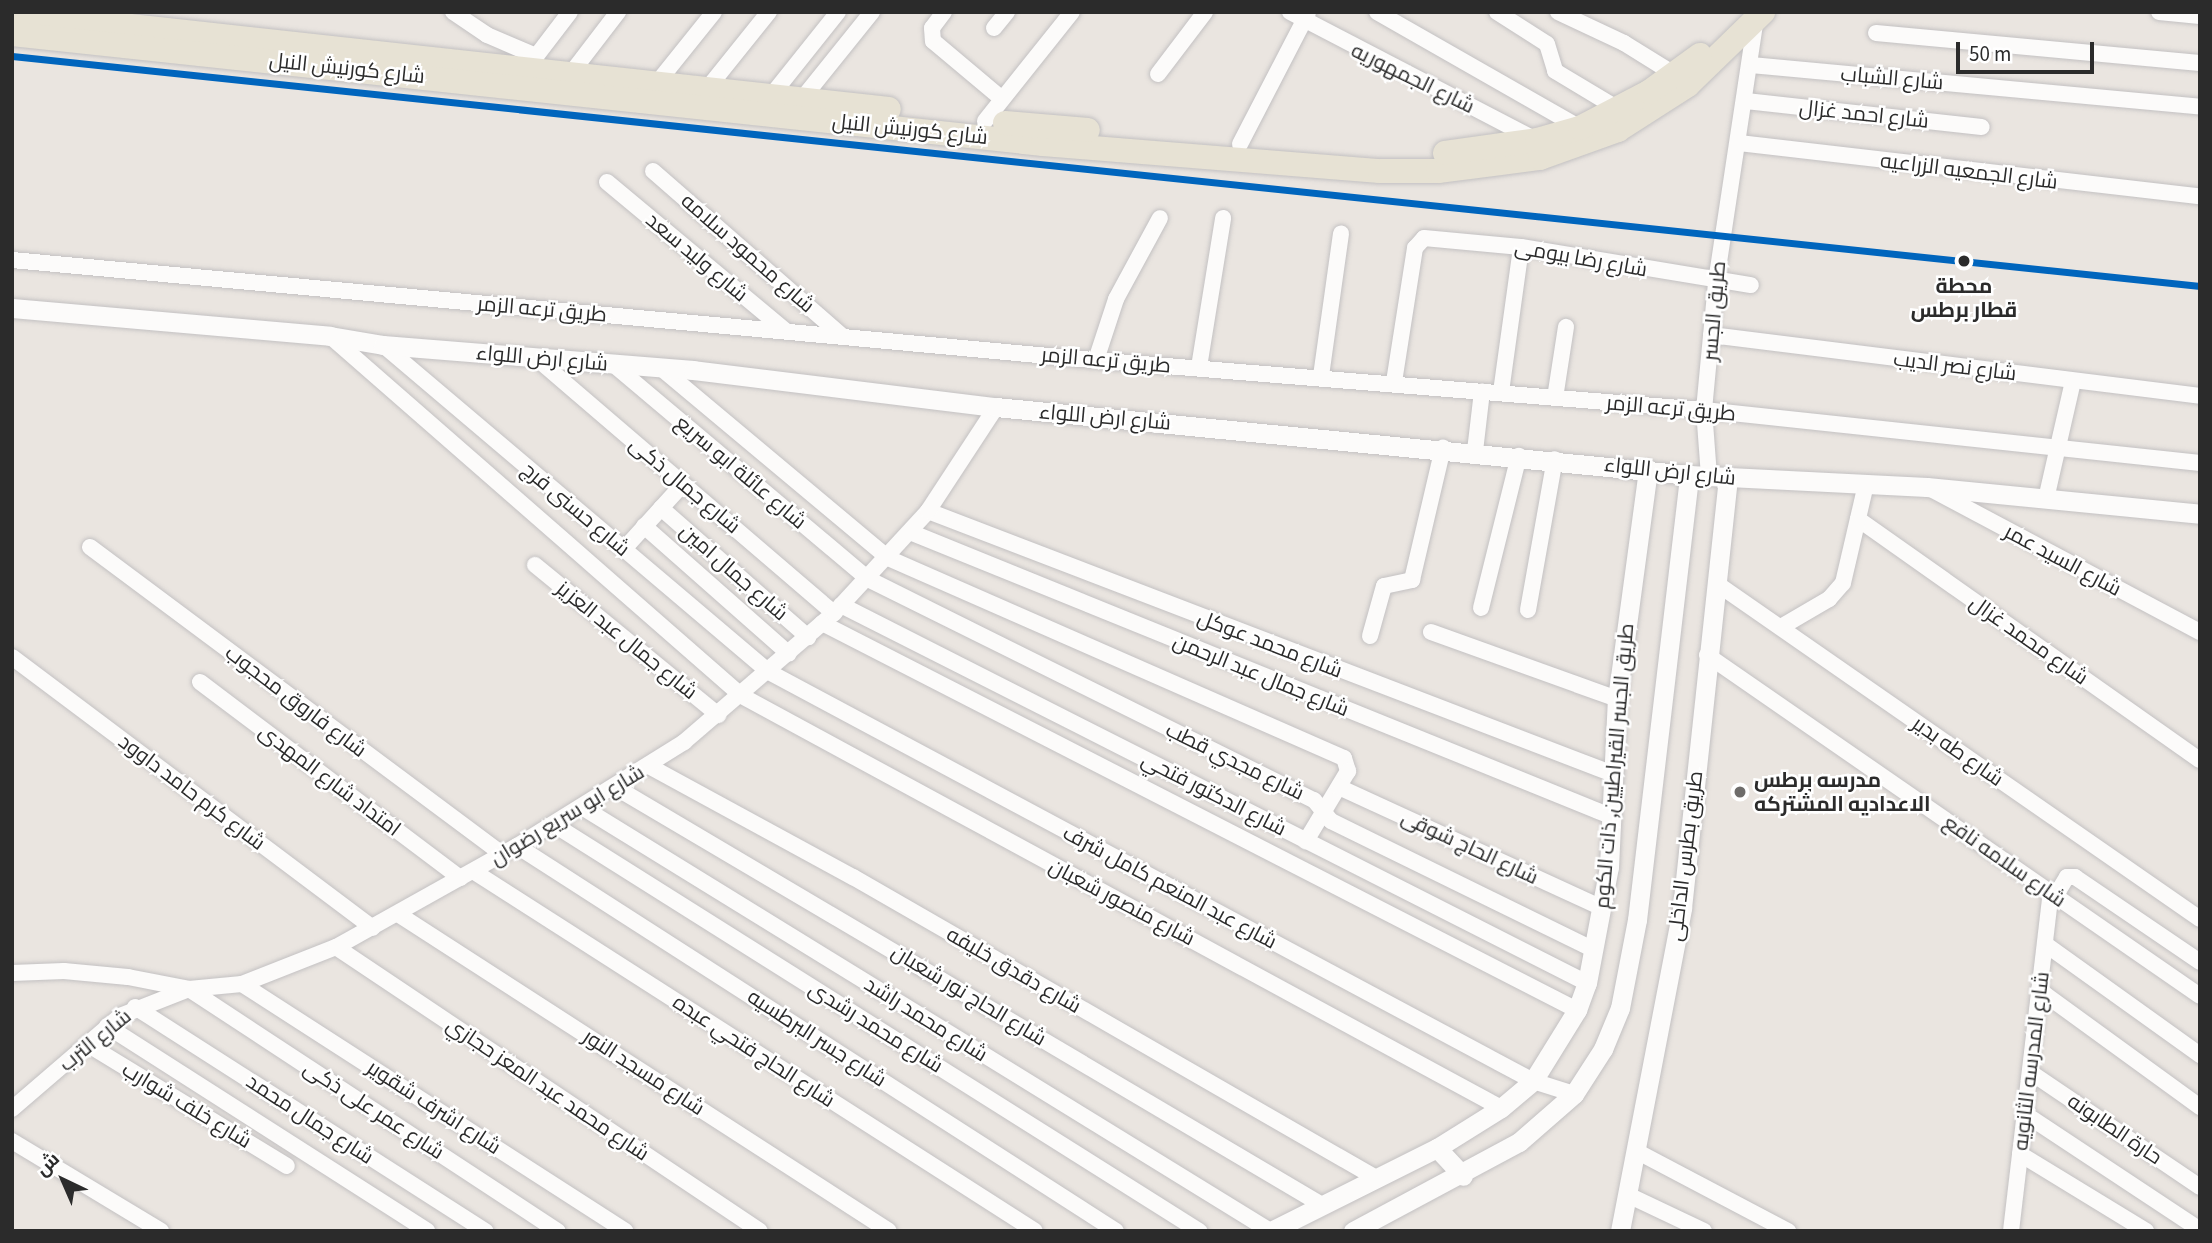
<!DOCTYPE html>
<html>
<head>
<meta charset="utf-8">
<style>
	body { margin:0 }
	#map { position:relative; width:2212px; height:1243px; overflow:hidden; background:#eae5e0; font-family:"Source Sans 3",Cairo,sans-serif }
	div>[style] { position:absolute }
	[style*='--x'] { left:calc(var(--x)*1px); top:calc(var(--y)*1px); width:calc(var(--w)*1px); rotate:calc(var(--a)*1deg) }
	.roads { filter:drop-shadow(0 0 2px #c3c1c2) drop-shadow(0 0 2px #c3c1c2) }
	.minor>* { height:16px; margin:-8px; padding:0 8px; transform-origin:8px; border-radius:8px; background:#fcfbfa }
	.tertiary>* { height:19px; margin:-9.5px; padding:0 9.5px; transform-origin:9.5px; border-radius:9.5px; background:#fcfbfa }
	.primary>* { height:24px; margin:-12px; padding:0 12px; transform-origin:12px; border-radius:12px; background:#e7e2d4 }
	.rail-1>* { height:7px; margin:-3.5px; padding:0 3.5px; transform-origin:3.5px; border-radius:3.5px; background:#0065bd }
	.dots>* { width:19px; height:19px; translate:-50% -50%; box-sizing:border-box; border:4px solid #fff; border-radius:50% }
	span { translate:-50% -50%; white-space:nowrap; text-align:center; line-height:1.15; -webkit-text-stroke:5px #fff; paint-order:stroke }
	.street-label { font-size:21px; color:#2b2b2b }
	.stop-label { font-size:21px; color:#2b2b2b; font-weight:700 }
	.poi-label { font-size:21px; color:#2b2b2b; font-weight:700 }
	.left { translate:0 -50%; text-align:left }
	.frame { position:absolute; inset:0; border:14px solid #2b2b2b; pointer-events:none }
	.north { position:absolute; left:28px; top:1145px; width:70px; height:70px; -webkit-text-stroke:5px #fff; paint-order:stroke; rotate:316deg; font-size:19px; font-weight:700; line-height:28px; text-align:center; color:#2b2b2b }
	.north::after { content:''; display:block; margin:auto; width:24px; height:32px; background:#2b2b2b; clip-path:polygon(50% 0,100% 100%,50% 72%,0 100%) }
	.scale { position:absolute; left:1956px; top:42px; width:138px; height:32px; box-sizing:border-box; border:4px solid #2b2b2b; border-top:0; padding-left:9px; font-size:21px; line-height:24px; white-space:nowrap; color:#2b2b2b; -webkit-text-stroke:5px #fff; paint-order:stroke }
</style>
</head>
<body>
<div id="map">
	<div class="roads">
		<div class="minor">
			<i style="--x:453;--y:12;--w:41;--a:34.1"></i>
			<i style="--x:487;--y:35;--w:53;--a:23.2"></i>
			<i style="--x:944;--y:12;--w:20;--a:127"></i>
			<i style="--x:932;--y:28;--w:13;--a:86"></i>
			<i style="--x:933;--y:41;--w:90;--a:40"></i>
			<i style="--x:1290;--y:12;--w:277;--a:27.5"></i>
			<i style="--x:1377;--y:12;--w:234;--a:29.7"></i>
			<i style="--x:1497;--y:12;--w:59;--a:32.6"></i>
			<i style="--x:1547;--y:44;--w:28;--a:73"></i>
			<i style="--x:1555;--y:71;--w:76;--a:31"></i>
			<i style="--x:1558;--y:12;--w:73;--a:25.2"></i>
			<i style="--x:1624;--y:43;--w:59;--a:31.8"></i>
			<i style="--x:2159;--y:12;--w:41;--a:5.6"></i>
			<i style="--x:994;--y:28;--w:21;--a:-51"></i>
			<i style="--x:1876;--y:33;--w:325;--a:5.3"></i>
			<i style="--x:531;--y:63;--w:64;--a:-52.6"></i>
			<i style="--x:1751;--y:65;--w:451;--a:5.3"></i>
			<i style="--x:572;--y:72;--w:76;--a:-52.5"></i>
			<i style="--x:1158;--y:74;--w:78;--a:-52.8"></i>
			<i style="--x:657;--y:83;--w:91;--a:-51.2"></i>
			<i style="--x:707;--y:89;--w:99;--a:-51.2"></i>
			<i style="--x:771;--y:96;--w:107;--a:-51.4"></i>
			<i style="--x:802;--y:99;--w:112;--a:-51.2"></i>
			<i style="--x:1746;--y:101;--w:237;--a:6.3"></i>
			<i style="--x:985;--y:121;--w:139;--a:-51.4"></i>
			<i style="--x:1739;--y:143;--w:464;--a:6.6"></i>
			<i style="--x:1240;--y:144;--w:148;--a:-62.6"></i>
			<i style="--x:653;--y:171;--w:251;--a:41.1"></i>
			<i style="--x:607;--y:182;--w:233;--a:39.8"></i>
			<i style="--x:12;--y:260;--w:1074;--a:5.29"></i>
			<i style="--x:1081;--y:359;--w:625;--a:4.68"></i>
			<i style="--x:1704;--y:410;--w:499;--a:6.1"></i>
			<i style="--x:1711;--y:335;--w:493;--a:7.1"></i>
			<i style="--x:330;--y:336;--w:547;--a:41.15"></i>
			<i style="--x:742;--y:696;--w:864;--a:28.49"></i>
			<i style="--x:383;--y:345;--w:506;--a:40.27"></i>
			<i style="--x:769;--y:672;--w:867;--a:28.16"></i>
			<i style="--x:1533;--y:1081;--w:43;--a:17.6"></i>
			<i style="--x:535;--y:357;--w:394;--a:40.6"></i>
			<i style="--x:1096;--y:360;--w:64;--a:-71.8"></i>
			<i style="--x:1116;--y:299;--w:92;--a:-61.5"></i>
			<i style="--x:614;--y:365;--w:332;--a:40.1"></i>
			<i style="--x:868;--y:579;--w:498;--a:26.4"></i>
			<i style="--x:1314;--y:800;--w:27;--a:51"></i>
			<i style="--x:1331;--y:821;--w:293;--a:26.1"></i>
			<i style="--x:1199;--y:367;--w:151;--a:-80.8"></i>
			<i style="--x:661;--y:368;--w:296;--a:39.9"></i>
			<i style="--x:888;--y:558;--w:498;--a:23.7"></i>
			<i style="--x:1344;--y:758;--w:14;--a:73"></i>
			<i style="--x:1348;--y:771;--w:82;--a:121"></i>
			<i style="--x:1321;--y:376;--w:144;--a:-82"></i>
			<i style="--x:1394;--y:382;--w:136;--a:-81.1"></i>
			<i style="--x:1415;--y:248;--w:13;--a:-48"></i>
			<i style="--x:1424;--y:238;--w:97;--a:5.3"></i>
			<i style="--x:1521;--y:247;--w:233;--a:9.4"></i>
			<i style="--x:1501;--y:392;--w:146;--a:-82.1"></i>
			<i style="--x:1555;--y:398;--w:72;--a:-81.2"></i>
			<i style="--x:1475;--y:451;--w:60;--a:-83.3"></i>
			<i style="--x:1709;--y:476;--w:66;--a:-94.3"></i>
			<i style="--x:1704;--y:410;--w:129;--a:-84.6"></i>
			<i style="--x:1716;--y:282;--w:262;--a:-81.4"></i>
			<i style="--x:1929;--y:488;--w:307;--a:28"></i>
			<i style="--x:2046;--y:499;--w:121;--a:-77.1"></i>
			<i style="--x:661;--y:508;--w:196;--a:41.3"></i>
			<i style="--x:928;--y:511;--w:734;--a:21"></i>
			<i style="--x:1858;--y:519;--w:418;--a:35.2"></i>
			<i style="--x:644;--y:526;--w:193;--a:41.4"></i>
			<i style="--x:910;--y:532;--w:759;--a:22.07"></i>
			<i style="--x:90;--y:547;--w:514;--a:36.69"></i>
			<i style="--x:624;--y:549;--w:88;--a:-47.8"></i>
			<i style="--x:535;--y:565;--w:237;--a:39.3"></i>
			<i style="--x:1716;--y:583;--w:589;--a:34.77"></i>
			<i style="--x:841;--y:605;--w:836;--a:26.87"></i>
			<i style="--x:1481;--y:608;--w:157;--a:-76"></i>
			<i style="--x:1528;--y:610;--w:153;--a:-79.9"></i>
			<i style="--x:822;--y:623;--w:848;--a:27.14"></i>
			<i style="--x:1781;--y:627;--w:56;--a:-30.3"></i>
			<i style="--x:1829;--y:599;--w:21;--a:-49"></i>
			<i style="--x:1843;--y:583;--w:102;--a:-76.9"></i>
			<i style="--x:1431;--y:632;--w:198;--a:19.8"></i>
			<i style="--x:1370;--y:636;--w:52;--a:-74.4"></i>
			<i style="--x:1384;--y:586;--w:29;--a:-12"></i>
			<i style="--x:1412;--y:580;--w:136;--a:-76.8"></i>
			<i style="--x:1707;--y:655;--w:599;--a:34.67"></i>
			<i style="--x:12;--y:657;--w:451;--a:36.9"></i>
			<i style="--x:200;--y:682;--w:326;--a:37"></i>
			<i style="--x:649;--y:766;--w:232;--a:28.6"></i>
			<i style="--x:853;--y:877;--w:603;--a:29.92"></i>
			<i style="--x:615;--y:787;--w:821;--a:30.59"></i>
			<i style="--x:1339;--y:787;--w:289;--a:24.7"></i>
			<i style="--x:582;--y:807;--w:808;--a:31.64"></i>
			<i style="--x:553;--y:824;--w:764;--a:32.21"></i>
			<i style="--x:517;--y:846;--w:712;--a:32.73"></i>
			<i style="--x:473;--y:871;--w:667;--a:32.64"></i>
			<i style="--x:2056;--y:895;--w:21;--a:-59"></i>
			<i style="--x:2067;--y:877;--w:8;--a:0"></i>
			<i style="--x:2075;--y:877;--w:151;--a:34.2"></i>
			<i style="--x:398;--y:914;--w:584;--a:32.85"></i>
			<i style="--x:2045;--y:944;--w:191;--a:35.6"></i>
			<i style="--x:336;--y:947;--w:510;--a:33.81"></i>
			<i style="--x:12;--y:973;--w:52;--a:-2.2"></i>
			<i style="--x:64;--y:971;--w:64;--a:5.4"></i>
			<i style="--x:128;--y:977;--w:62;--a:11.1"></i>
			<i style="--x:189;--y:989;--w:53;--a:-5.4"></i>
			<i style="--x:242;--y:984;--w:101;--a:-21.5"></i>
			<i style="--x:336;--y:947;--w:207;--a:-29.2"></i>
			<i style="--x:517;--y:846;--w:197;--a:-31.9"></i>
			<i style="--x:684;--y:742;--w:198;--a:-40.7"></i>
			<i style="--x:834;--y:613;--w:139;--a:-47.3"></i>
			<i style="--x:928;--y:511;--w:124;--a:-56.8"></i>
			<i style="--x:242;--y:984;--w:456;--a:32.8"></i>
			<i style="--x:2039;--y:990;--w:199;--a:36"></i>
			<i style="--x:135;--y:1007;--w:416;--a:32.6"></i>
			<i style="--x:107;--y:1026;--w:380;--a:32.6"></i>
			<i style="--x:87;--y:1044;--w:234;--a:31.4"></i>
			<i style="--x:2030;--y:1072;--w:205;--a:34.1"></i>
			<i style="--x:12;--y:1109;--w:143;--a:-40.7"></i>
			<i style="--x:120;--y:1016;--w:74;--a:-21.4"></i>
			<i style="--x:189;--y:989;--w:441;--a:33.3"></i>
			<i style="--x:2025;--y:1114;--w:210;--a:33.5"></i>
			<i style="--x:12;--y:1141;--w:174;--a:31.1"></i>
			<i style="--x:1638;--y:1152;--w:170;--a:27.8"></i>
			<i style="--x:2020;--y:1154;--w:148;--a:31.4"></i>
			<i style="--x:1628;--y:1195;--w:84;--a:25.3"></i>
			<i style="--x:2011;--y:1231;--w:341;--a:-83.3"></i>
		</div>
		<div class="tertiary">
			<i style="--x:12;--y:308;--w:319;--a:5"></i>
			<i style="--x:330;--y:336;--w:54;--a:9.6"></i>
			<i style="--x:383;--y:345;--w:311;--a:4.6"></i>
			<i style="--x:693;--y:370;--w:305;--a:7"></i>
			<i style="--x:996;--y:407;--w:696;--a:5.6"></i>
			<i style="--x:1689;--y:475;--w:238;--a:2.9"></i>
			<i style="--x:1927;--y:487;--w:274;--a:5.6"></i>
			<i style="--x:1437;--y:1148;--w:38;--a:47"></i>
			<i style="--x:1271;--y:1231;--w:186;--a:-26.6"></i>
			<i style="--x:1437;--y:1148;--w:75;--a:-32"></i>
			<i style="--x:1501;--y:1108;--w:42;--a:-40.2"></i>
			<i style="--x:1533;--y:1081;--w:84;--a:-58.2"></i>
			<i style="--x:1577;--y:1010;--w:29;--a:-70"></i>
			<i style="--x:1587;--y:983;--w:118;--a:-79.3"></i>
			<i style="--x:1609;--y:867;--w:168;--a:-87.3"></i>
			<i style="--x:1617;--y:699;--w:232;--a:-82.3"></i>
			<i style="--x:1353;--y:1231;--w:188;--a:-28.2"></i>
			<i style="--x:1519;--y:1142;--w:73;--a:-41.1"></i>
			<i style="--x:1574;--y:1094;--w:54;--a:-57.2"></i>
			<i style="--x:1603;--y:1049;--w:44;--a:-67.5"></i>
			<i style="--x:1620;--y:1008;--w:90;--a:-79.1"></i>
			<i style="--x:1637;--y:920;--w:448;--a:-83.3"></i>
			<i style="--x:1620;--y:1231;--w:329;--a:-79.1"></i>
			<i style="--x:1682;--y:908;--w:432;--a:-83.9"></i>
		</div>
		<div class="primary">
			<i style="--x:12;--y:13;--w:882;--a:6.25"></i>
			<i style="--x:12;--y:34;--w:1037;--a:6.09"></i>
			<i style="--x:1043;--y:144;--w:338;--a:4.6"></i>
			<i style="--x:1380;--y:171;--w:58;--a:0"></i>
			<i style="--x:1438;--y:171;--w:103;--a:-7.3"></i>
			<i style="--x:1540;--y:158;--w:83;--a:-19.7"></i>
			<i style="--x:1618;--y:130;--w:83;--a:-32.7"></i>
			<i style="--x:1688;--y:85;--w:105;--a:-44.2"></i>
			<i style="--x:1005;--y:123;--w:83;--a:4.8"></i>
			<i style="--x:1445;--y:153;--w:93;--a:-8"></i>
			<i style="--x:1537;--y:140;--w:45;--a:-15.6"></i>
			<i style="--x:1580;--y:128;--w:78;--a:-27.6"></i>
			<i style="--x:1649;--y:92;--w:63;--a:-36"></i>
		</div>
	</div>
	<div class="rail-1">
		<i style="--x:12;--y:56;--w:2200;--a:6"></i>
	</div>
	<div class="dots">
		<i style="left:1964px;top:261px;background:#2b2b2b"></i>
		<i style="left:1740px;top:792px;background:#6e6c6a"></i>
	</div>
	<div class="street-label">
		<span style="left:347px;top:68px;rotate:6deg">شارع كورنيش النيل</span>
		<span style="left:1413px;top:78px;rotate:26deg">شارع الجمهوريه</span>
		<span style="left:1892px;top:78px;rotate:5deg">شارع الشباب</span>
		<span style="left:1864px;top:114px;rotate:6deg">شارع احمد غزال</span>
		<span style="left:910px;top:129px;rotate:6deg">شارع كورنيش النيل</span>
		<span style="left:1969px;top:171px;rotate:7deg">شارع الجمعيه الزراعيه</span>
		<span style="left:748px;top:253px;rotate:41deg">شارع محمود سلامه</span>
		<span style="left:697px;top:257px;rotate:40deg">شارع وليد سعد</span>
		<span style="left:1581px;top:258px;rotate:10deg">شارع رضا بيومى</span>
		<span style="left:542px;top:309px;rotate:5deg">طريق ترعه الزمر</span>
		<span style="left:1714px;top:311px;rotate:-85deg">طريق الجسر</span>
		<span style="left:542px;top:358px;rotate:5deg">شارع ارض اللواء</span>
		<span style="left:1106px;top:360px;rotate:5deg">طريق ترعه الزمر</span>
		<span style="left:1955px;top:366px;rotate:7deg">شارع نصر الديب</span>
		<span style="left:1671px;top:408px;rotate:5deg">طريق ترعه الزمر</span>
		<span style="left:1105px;top:417px;rotate:5deg">شارع ارض اللواء</span>
		<span style="left:1670px;top:471px;rotate:6deg">شارع ارض اللواء</span>
		<span style="left:741px;top:472px;rotate:40deg">شارع عائلة ابو سريع</span>
		<span style="left:685px;top:485px;rotate:40deg">شارع جمال ذكى</span>
		<span style="left:576px;top:509px;rotate:40deg">شارع حسنى فرج</span>
		<span style="left:2063px;top:560px;rotate:28deg">شارع السيد عمر</span>
		<span style="left:734px;top:572px;rotate:41deg">شارع جمال امين</span>
		<span style="left:627px;top:640px;rotate:39deg">شارع جمال عبد العزيز</span>
		<span style="left:2029px;top:640px;rotate:35deg">شارع محمد غزال</span>
		<span style="left:1270px;top:644px;rotate:21deg">شارع محمد عوكل</span>
		<span style="left:1261px;top:675px;rotate:22deg">شارع جمال عبد الرحمن</span>
		<span style="left:296px;top:701px;rotate:37deg">شارع فاروق محجوب</span>
		<span style="left:1958px;top:751px;rotate:35deg">شارع طه بدير</span>
		<span style="left:1235px;top:761px;rotate:26deg">شارع مجدي قطب</span>
		<span style="left:1614px;top:766px;rotate:-85deg">طريق الجسر القيراطيين, ذات الكوم</span>
		<span style="left:330px;top:780px;rotate:37deg">امتداد شارع المهدى</span>
		<span style="left:192px;top:792px;rotate:37deg">شارع كرم حامد داوود</span>
		<span style="left:1214px;top:794px;rotate:27deg">شارع الدكتور فتحي</span>
		<span style="left:567px;top:815px;rotate:-31deg">شارع ابو سريع رضوان</span>
		<span style="left:1470px;top:847px;rotate:25deg">شارع الحاج شوقى</span>
		<span style="left:1685px;top:856px;rotate:-83deg">طريق بطرس الداخلى</span>
		<span style="left:2005px;top:861px;rotate:35deg">شارع سلامه نافع</span>
		<span style="left:1170px;top:887px;rotate:28deg">شارع عبد المنعم كامل شرف</span>
		<span style="left:1122px;top:902px;rotate:28deg">شارع منصور شعبان</span>
		<span style="left:1014px;top:970px;rotate:30deg">شارع دقدق خليفه</span>
		<span style="left:969px;top:995px;rotate:31deg">شارع الحاج نور شعبان</span>
		<span style="left:926px;top:1019px;rotate:32deg">شارع محمد راشد</span>
		<span style="left:876px;top:1027px;rotate:32deg">شارع محمد رشدى</span>
		<span style="left:817px;top:1038px;rotate:33deg">شارع جسر البرطسيه</span>
		<span style="left:95px;top:1040px;rotate:-39deg">شارع الترب</span>
		<span style="left:754px;top:1051px;rotate:33deg">شارع الحاج فتحي عبده</span>
		<span style="left:2031px;top:1061px;rotate:-83deg">شارع المدرسه الثانويه</span>
		<span style="left:644px;top:1072px;rotate:33deg">شارع مسجد النور</span>
		<span style="left:548px;top:1089px;rotate:34deg">شارع محمد عبد المعز حجازي</span>
		<span style="left:187px;top:1105px;rotate:31deg">شارع خلف شوارب</span>
		<span style="left:434px;top:1107px;rotate:33deg">شارع اشرف شقوير</span>
		<span style="left:374px;top:1110px;rotate:33deg">شارع عمر على ذكى</span>
		<span style="left:310px;top:1119px;rotate:33deg">شارع جمال محمد</span>
		<span style="left:2115px;top:1129px;rotate:34deg">حارة الطابونه</span>
	</div>
	<div class="stop-label">
		<span style="left:1964px;top:298px">محطة<br>قطار برطس</span>
	</div>
	<div class="poi-label">
		<span class="left" style="left:1754px;top:792px">مدرسه برطس<br>الاعداديه المشتركه</span>
	</div>
	<div class="frame"></div>
	<div class="north">ش</div>
	<div class="scale">50 m</div>
</div>
</body>
</html>
